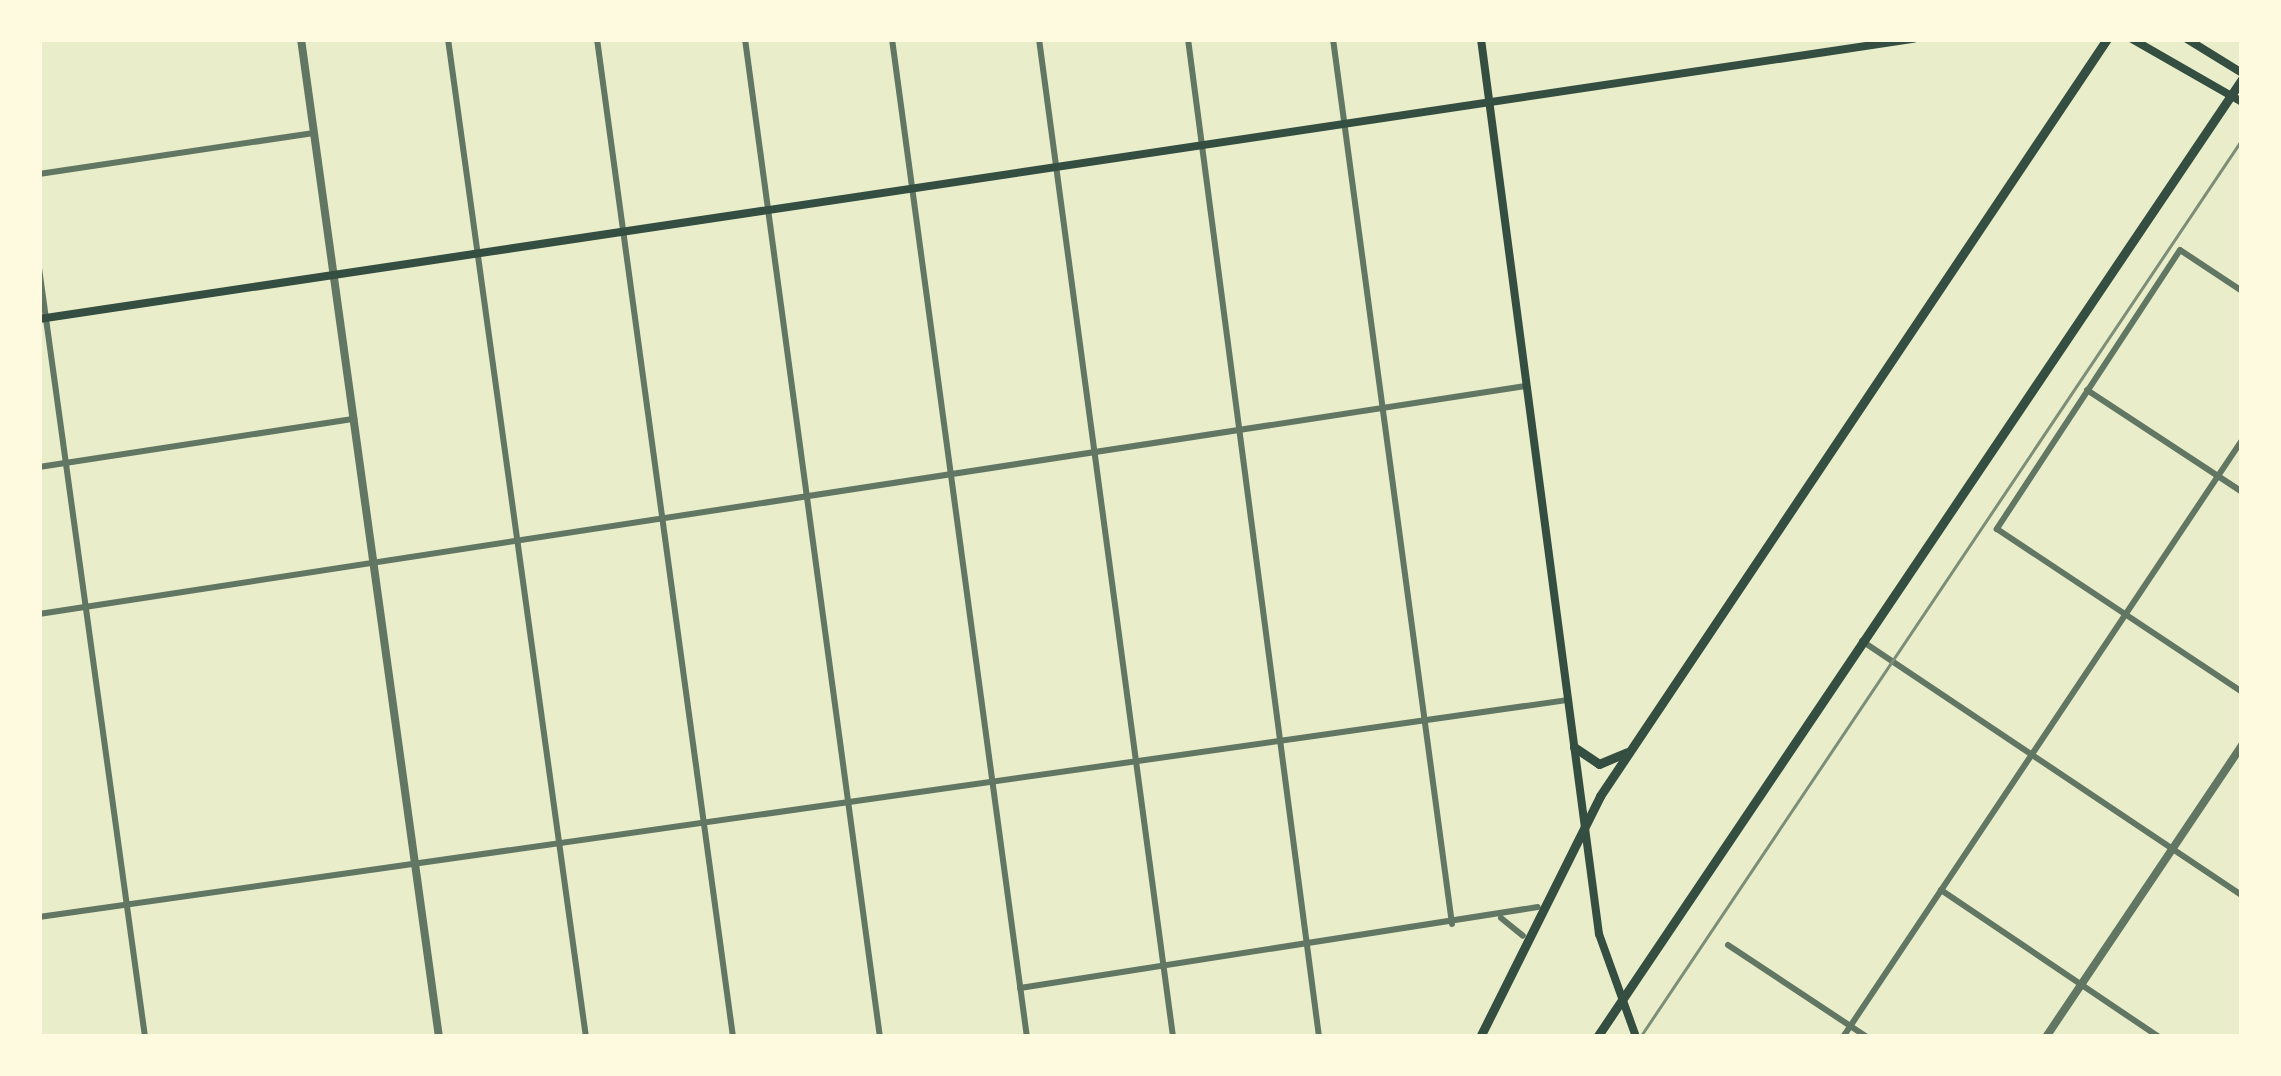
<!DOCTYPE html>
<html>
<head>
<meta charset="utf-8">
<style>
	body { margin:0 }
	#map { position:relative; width:2281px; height:1076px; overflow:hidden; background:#e9edc9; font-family:Ubuntu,sans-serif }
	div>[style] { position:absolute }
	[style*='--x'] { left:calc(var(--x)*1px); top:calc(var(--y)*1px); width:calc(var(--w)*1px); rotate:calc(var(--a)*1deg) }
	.minor>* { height:6px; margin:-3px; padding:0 3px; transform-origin:3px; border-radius:3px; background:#617663 }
	.tertiary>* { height:8px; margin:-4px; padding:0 4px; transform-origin:4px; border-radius:4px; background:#617663 }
	.secondary>* { height:8px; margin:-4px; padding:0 4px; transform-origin:4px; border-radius:4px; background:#344e41 }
	.trunk>* { height:9px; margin:-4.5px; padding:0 4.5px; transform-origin:4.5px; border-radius:4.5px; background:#344e41 }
	.rail>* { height:3px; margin:-1.5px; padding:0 1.5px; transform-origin:1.5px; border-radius:1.5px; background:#7c8e77 }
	span { translate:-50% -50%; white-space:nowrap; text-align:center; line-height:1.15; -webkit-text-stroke:12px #fefae0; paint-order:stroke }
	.frame { position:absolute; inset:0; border:42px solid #fefae0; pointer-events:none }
</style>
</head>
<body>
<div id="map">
	<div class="minor">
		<i style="--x:448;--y:39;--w:1007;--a:82.13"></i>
		<i style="--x:597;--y:39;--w:1007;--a:82.24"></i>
		<i style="--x:745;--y:39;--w:1007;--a:82.3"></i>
		<i style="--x:892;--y:39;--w:1007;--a:82.3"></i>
		<i style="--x:1039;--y:39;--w:1007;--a:82.35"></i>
		<i style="--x:1188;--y:39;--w:1007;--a:82.52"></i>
		<i style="--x:1333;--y:39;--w:893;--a:82.34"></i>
		<i style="--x:39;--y:174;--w:278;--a:-8.5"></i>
		<i style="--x:39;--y:268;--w:776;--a:82.15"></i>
		<i style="--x:2242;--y:291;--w:74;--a:-146.5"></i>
		<i style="--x:2180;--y:250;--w:334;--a:123.3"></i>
		<i style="--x:1997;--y:529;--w:294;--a:33.6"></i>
		<i style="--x:2087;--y:390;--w:186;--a:33.3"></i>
		<i style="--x:39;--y:467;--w:319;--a:-8.7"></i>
		<i style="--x:39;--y:614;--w:1504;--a:-8.72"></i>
		<i style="--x:1862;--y:641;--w:457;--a:33.8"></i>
		<i style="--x:1941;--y:890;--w:263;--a:34"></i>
		<i style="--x:39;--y:917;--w:1543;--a:-8.08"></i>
		<i style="--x:1501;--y:918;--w:28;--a:39"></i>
		<i style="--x:1728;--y:945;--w:167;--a:33.5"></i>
		<i style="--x:1020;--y:988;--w:524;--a:-8.89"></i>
		<i style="--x:1843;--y:1037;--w:718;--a:-56.24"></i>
	</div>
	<div class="tertiary">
		<i style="--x:301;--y:39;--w:1007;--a:82.13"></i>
		<i style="--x:2046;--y:1037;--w:352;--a:-56.1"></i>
	</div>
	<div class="secondary">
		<i style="--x:1481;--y:39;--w:903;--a:82.49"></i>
		<i style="--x:1599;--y:934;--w:109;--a:70.2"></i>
		<i style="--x:2132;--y:39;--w:127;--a:29.8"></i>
		<i style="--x:2187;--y:39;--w:65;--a:31.7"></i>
		<i style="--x:39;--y:319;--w:1895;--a:-8.5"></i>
	</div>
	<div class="trunk">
		<i style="--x:1574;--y:747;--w:30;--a:34"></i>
		<i style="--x:1599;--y:764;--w:30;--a:-23"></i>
		<i style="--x:1480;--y:1037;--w:269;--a:-63.5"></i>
		<i style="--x:1600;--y:796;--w:911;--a:-56.19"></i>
		<i style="--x:1597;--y:1037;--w:1155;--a:-56.05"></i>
	</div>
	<div class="rail">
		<i style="--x:1640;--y:1037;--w:1081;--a:-56.16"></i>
	</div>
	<div class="frame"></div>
</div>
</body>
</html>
